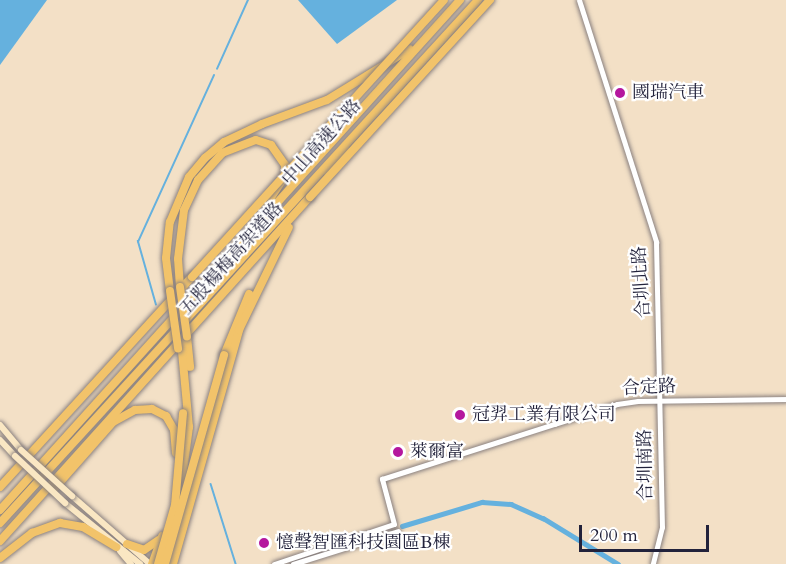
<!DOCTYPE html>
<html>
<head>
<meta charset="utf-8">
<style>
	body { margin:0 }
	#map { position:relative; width:786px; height:564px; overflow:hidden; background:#f3e0c6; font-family:Cardo,"Noto Serif TC",serif }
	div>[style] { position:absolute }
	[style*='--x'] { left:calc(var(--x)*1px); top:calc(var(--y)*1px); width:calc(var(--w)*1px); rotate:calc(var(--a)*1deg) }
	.water>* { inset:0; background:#65b1de }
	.stream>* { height:1.5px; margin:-0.75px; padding:0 0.75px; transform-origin:0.75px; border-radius:0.75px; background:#65b1de }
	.canal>* { height:4.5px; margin:-2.25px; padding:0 2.25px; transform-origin:2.25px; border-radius:2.25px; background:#65b1de }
	.roads { filter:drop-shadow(0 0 2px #8a8180) drop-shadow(0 0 2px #8a8180) }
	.tertiary>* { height:5px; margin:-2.5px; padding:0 2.5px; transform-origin:2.5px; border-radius:2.5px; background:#fff }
	.secondary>* { height:6px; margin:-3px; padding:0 3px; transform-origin:3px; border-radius:3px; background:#fae7c3 }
	.motorway>* { height:8px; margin:-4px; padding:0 4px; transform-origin:4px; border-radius:4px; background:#f2c36a }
	.bridges { filter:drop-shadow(0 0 2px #8a8180) drop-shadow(0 0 2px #8a8180) }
	.secondary-bridge>* { height:6px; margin:-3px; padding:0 3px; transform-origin:3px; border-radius:3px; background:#fae7c3 }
	.motorway-bridge>* { height:8px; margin:-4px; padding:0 4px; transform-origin:4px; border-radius:4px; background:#f2c36a }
	.dots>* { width:16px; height:16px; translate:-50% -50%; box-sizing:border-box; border:3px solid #fff; border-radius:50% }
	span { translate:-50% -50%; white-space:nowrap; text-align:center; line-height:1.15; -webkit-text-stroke:4.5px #fff; paint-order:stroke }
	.poi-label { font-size:18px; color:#22223b }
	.left { translate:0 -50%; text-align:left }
	.street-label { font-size:18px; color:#22223b }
	.scale { position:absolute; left:579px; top:525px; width:130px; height:27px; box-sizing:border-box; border:3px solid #22223b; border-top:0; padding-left:8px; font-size:18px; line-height:21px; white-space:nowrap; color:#22223b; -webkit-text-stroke:4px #fff; paint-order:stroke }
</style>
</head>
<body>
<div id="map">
	<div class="water">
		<i style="clip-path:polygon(0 0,47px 0,0 65px)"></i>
		<i style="clip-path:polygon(298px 0,397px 0,337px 44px)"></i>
	</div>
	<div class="stream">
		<i style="--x:217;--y:69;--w:76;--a:-65.8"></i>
		<i style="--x:156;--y:305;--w:66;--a:-105.9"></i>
		<i style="--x:138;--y:242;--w:183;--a:-65.5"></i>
		<i style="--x:211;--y:484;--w:84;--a:72.6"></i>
	</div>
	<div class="canal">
		<i style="--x:402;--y:526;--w:84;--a:-16.7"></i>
		<i style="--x:482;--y:502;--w:29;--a:4"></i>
		<i style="--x:511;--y:504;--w:35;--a:24"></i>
		<i style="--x:543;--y:518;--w:88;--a:31.5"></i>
	</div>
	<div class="roads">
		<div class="tertiary">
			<i style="--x:579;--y:0;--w:254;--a:72.3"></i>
			<i style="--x:656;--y:242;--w:285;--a:88.8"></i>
			<i style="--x:662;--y:527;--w:38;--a:104"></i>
			<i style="--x:274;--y:564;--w:126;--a:-18.4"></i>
			<i style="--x:394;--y:524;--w:47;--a:-104.9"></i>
			<i style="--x:382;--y:479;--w:181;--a:-17.7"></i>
			<i style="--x:554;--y:424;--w:66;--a:-17.6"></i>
			<i style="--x:617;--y:404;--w:21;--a:-8"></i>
			<i style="--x:638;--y:401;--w:148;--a:-0.8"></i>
			<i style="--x:293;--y:564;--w:110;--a:-17.4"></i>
		</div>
		<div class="secondary">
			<i style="--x:0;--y:425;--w:33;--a:50"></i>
			<i style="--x:0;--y:440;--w:22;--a:47"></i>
			<i style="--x:72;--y:496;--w:103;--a:41.1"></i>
			<i style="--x:65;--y:503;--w:97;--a:39.1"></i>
			<i style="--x:120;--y:551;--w:17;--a:50"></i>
		</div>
		<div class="motorway">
			<i style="--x:328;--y:173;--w:29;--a:-54"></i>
			<i style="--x:180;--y:287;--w:28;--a:-94"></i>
			<i style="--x:178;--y:259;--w:49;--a:-83"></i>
			<i style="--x:184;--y:210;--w:33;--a:-65"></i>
			<i style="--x:198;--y:180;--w:36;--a:-48"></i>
			<i style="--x:222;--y:153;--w:36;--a:-21"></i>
			<i style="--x:256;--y:140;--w:16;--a:18"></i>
			<i style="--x:271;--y:145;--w:24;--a:55"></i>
			<i style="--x:285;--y:165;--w:11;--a:90"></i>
			<i style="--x:285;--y:176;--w:33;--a:123"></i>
			<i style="--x:170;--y:291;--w:33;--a:-97"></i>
			<i style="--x:166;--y:258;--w:36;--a:-84"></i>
			<i style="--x:170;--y:222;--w:49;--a:-67.1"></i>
			<i style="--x:189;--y:177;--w:25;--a:-50"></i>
			<i style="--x:205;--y:158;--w:25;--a:-40"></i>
			<i style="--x:224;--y:142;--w:42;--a:-25.3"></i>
			<i style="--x:262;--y:124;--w:69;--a:-20.3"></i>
			<i style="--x:327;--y:100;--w:97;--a:-31.6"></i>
			<i style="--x:187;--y:337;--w:30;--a:84"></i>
			<i style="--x:224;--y:355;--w:66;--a:-67.7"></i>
			<i style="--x:0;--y:487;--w:285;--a:-47.6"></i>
			<i style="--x:53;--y:490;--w:91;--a:-48.6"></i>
			<i style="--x:113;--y:422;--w:25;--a:-29"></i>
			<i style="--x:135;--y:410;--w:17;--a:-3"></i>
			<i style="--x:152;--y:409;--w:16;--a:27"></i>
			<i style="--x:166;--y:416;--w:16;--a:60"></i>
			<i style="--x:174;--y:430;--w:23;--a:85"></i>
			<i style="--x:179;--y:501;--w:75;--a:-82.3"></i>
			<i style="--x:189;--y:427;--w:86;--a:-95.3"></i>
			<i style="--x:0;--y:510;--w:687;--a:-47.95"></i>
			<i style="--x:0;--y:523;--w:709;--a:-47.57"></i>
			<i style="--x:0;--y:541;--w:463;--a:-48"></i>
			<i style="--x:127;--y:544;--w:18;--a:19"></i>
			<i style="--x:144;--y:550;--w:18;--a:-34"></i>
			<i style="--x:0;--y:558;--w:41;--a:-38"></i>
			<i style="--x:32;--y:533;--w:30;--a:-20"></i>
			<i style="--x:60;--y:523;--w:23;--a:10"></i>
			<i style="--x:83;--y:527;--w:39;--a:31"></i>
			<i style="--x:152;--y:564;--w:30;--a:-70"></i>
			<i style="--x:173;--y:564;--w:243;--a:-74.2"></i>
			<i style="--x:239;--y:330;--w:114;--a:-64.1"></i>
		</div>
	</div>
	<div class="bridges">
		<div class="secondary-bridge">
			<i style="--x:21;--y:450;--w:69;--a:42"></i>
			<i style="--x:15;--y:456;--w:69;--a:43.2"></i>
		</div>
		<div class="motorway-bridge">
			<i style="--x:310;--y:197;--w:267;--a:-47.6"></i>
			<i style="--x:192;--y:277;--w:374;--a:-47.7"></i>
			<i style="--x:180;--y:287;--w:50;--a:82"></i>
			<i style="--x:170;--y:291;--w:58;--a:82"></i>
			<i style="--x:158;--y:564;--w:61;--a:-73.9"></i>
			<i style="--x:175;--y:505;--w:92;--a:-85"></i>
			<i style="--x:165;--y:564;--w:217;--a:-74.2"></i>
		</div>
	</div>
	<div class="dots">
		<i style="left:620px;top:93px;background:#b5179e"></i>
		<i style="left:460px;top:415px;background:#b5179e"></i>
		<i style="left:398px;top:452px;background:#b5179e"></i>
		<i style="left:264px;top:543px;background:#b5179e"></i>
	</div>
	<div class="poi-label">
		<span class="left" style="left:632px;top:93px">國瑞汽車</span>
		<span class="left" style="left:472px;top:415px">冠羿工業有限公司</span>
		<span class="left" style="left:410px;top:452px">萊爾富</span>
		<span class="left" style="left:276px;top:543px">憶聲智匯科技園區B棟</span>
	</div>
	<div class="street-label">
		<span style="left:322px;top:143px;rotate:-48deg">中山高速公路</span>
		<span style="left:232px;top:259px;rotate:-48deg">五股楊梅高架道路</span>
		<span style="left:642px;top:282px;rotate:-94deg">合圳北路</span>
		<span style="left:649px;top:388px;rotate:-3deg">合定路</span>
		<span style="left:646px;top:465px;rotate:-91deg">合圳南路</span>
	</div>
	<div class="scale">200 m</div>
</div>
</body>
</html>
